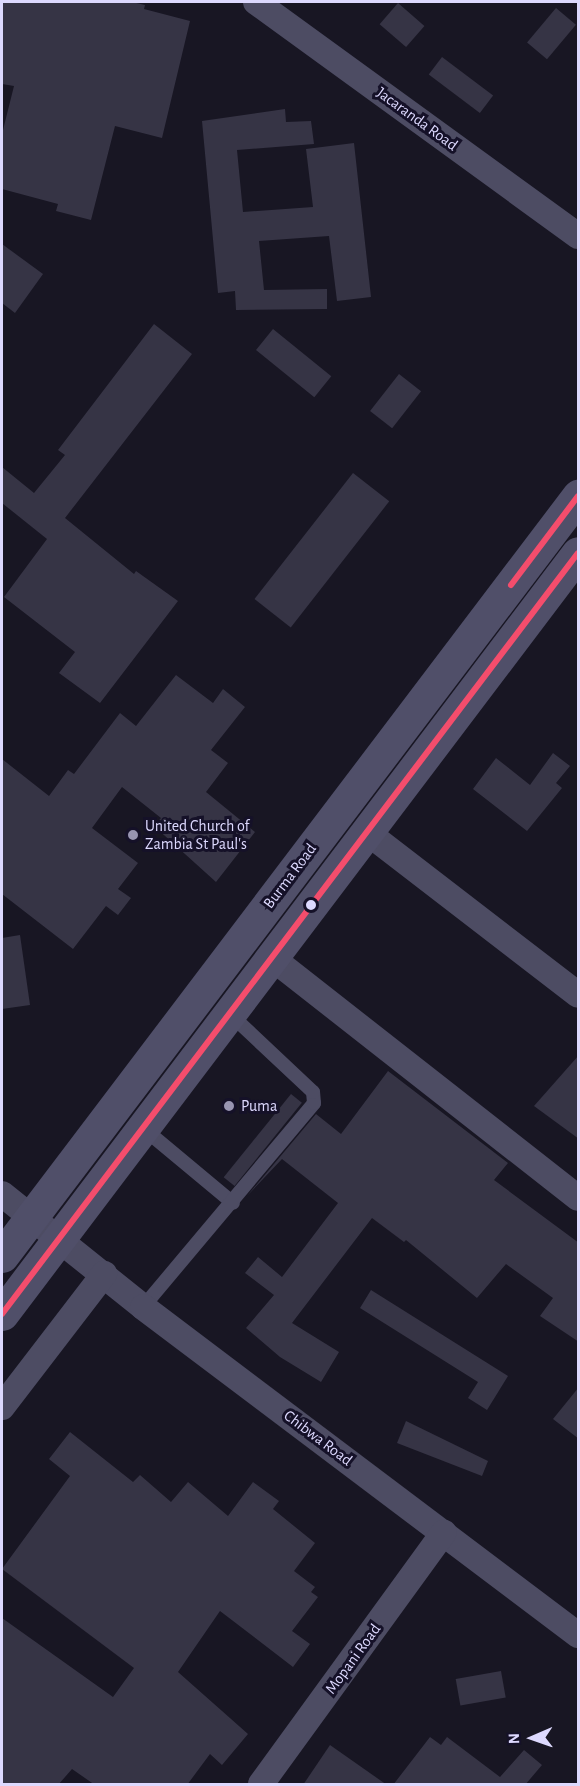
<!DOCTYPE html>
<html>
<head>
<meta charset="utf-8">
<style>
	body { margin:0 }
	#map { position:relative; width:580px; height:1786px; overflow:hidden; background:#181623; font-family:"Alegreya Sans",sans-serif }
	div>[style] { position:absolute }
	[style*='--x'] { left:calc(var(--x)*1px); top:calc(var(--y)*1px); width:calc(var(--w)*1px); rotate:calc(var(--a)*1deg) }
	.building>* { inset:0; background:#363445; transform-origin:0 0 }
	.lane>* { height:14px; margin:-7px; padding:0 7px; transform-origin:7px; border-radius:7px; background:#4d4c63 }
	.street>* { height:26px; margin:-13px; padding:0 13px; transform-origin:13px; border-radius:13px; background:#4d4c63 }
	.secondary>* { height:33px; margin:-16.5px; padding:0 16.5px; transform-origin:16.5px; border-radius:16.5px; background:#504f69 }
	.bus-1>* { height:6px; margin:-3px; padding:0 3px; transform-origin:3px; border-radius:3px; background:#f44d6c }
	.dots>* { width:16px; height:16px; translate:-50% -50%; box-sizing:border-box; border:3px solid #151128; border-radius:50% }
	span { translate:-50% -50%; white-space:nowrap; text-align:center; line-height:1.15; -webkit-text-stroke:6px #151128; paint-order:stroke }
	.street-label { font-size:16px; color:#ddd9fe }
	.poi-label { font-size:16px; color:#ddd9fe }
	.left { translate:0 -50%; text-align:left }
	.frame { position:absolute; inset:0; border:3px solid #ddd9fe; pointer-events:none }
	.north { position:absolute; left:502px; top:1708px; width:60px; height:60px; -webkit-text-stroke:4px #151128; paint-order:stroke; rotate:268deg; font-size:16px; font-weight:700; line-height:24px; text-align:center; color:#ddd9fe }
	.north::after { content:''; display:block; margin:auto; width:21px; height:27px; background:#ddd9fe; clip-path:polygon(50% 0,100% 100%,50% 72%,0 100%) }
</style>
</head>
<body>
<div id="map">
	<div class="building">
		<i style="clip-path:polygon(2px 2px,132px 2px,145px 5px,144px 9px,190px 21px,162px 138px,115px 126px,91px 220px,56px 211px,58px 204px,2px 189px,2px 134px,14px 86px,2px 84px)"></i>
		<i style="left:398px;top:3px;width:35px;height:28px;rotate:41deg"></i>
		<i style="left:556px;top:8px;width:26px;height:45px;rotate:40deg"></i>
		<i style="left:442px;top:57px;width:64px;height:22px;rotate:37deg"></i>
		<i style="clip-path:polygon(285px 109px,286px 122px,311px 121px,314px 144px,237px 150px,243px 212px,313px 207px,306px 149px,354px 143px,371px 297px,337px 301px,329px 236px,259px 241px,264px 290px,327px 289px,327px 309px,236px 310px,235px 291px,218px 293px,202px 121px)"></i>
		<i style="clip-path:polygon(2px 244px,43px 274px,15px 313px,2px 303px)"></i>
		<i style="clip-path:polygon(154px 324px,192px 354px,65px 518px,134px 574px,136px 571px,178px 601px,100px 703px,59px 673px,75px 652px,4px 597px,47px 539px,2px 503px,2px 467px,34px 493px,65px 455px,58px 450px)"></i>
		<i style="left:273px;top:329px;width:75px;height:27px;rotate:39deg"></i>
		<i style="left:399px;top:374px;width:28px;height:47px;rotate:38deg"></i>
		<i style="left:353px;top:473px;width:46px;height:160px;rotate:38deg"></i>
		<i style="clip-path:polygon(176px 675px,213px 703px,223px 689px,245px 707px,211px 750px,228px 763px,206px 792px,255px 832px,216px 882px,154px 826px,161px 818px,122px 787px,92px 828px,138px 863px,118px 889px,131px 898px,118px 915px,106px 906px,73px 949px,2px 894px,2px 759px,49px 796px,68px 770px,74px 774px,120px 713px,136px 726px)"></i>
		<i style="clip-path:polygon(553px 753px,570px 766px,556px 783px,562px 788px,527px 831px,473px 789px,496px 758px,530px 785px)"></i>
		<i style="clip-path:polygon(20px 935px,30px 1005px,2px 1009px,2px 938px)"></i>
		<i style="clip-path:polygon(579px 1055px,579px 1139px,534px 1106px)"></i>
		<i style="clip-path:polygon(388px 1071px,508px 1163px,494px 1180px,579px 1243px,579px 1342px,540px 1316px,553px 1298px,506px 1264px,477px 1298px,406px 1240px,404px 1242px,372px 1218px,292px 1323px,339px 1352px,321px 1382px,280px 1357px,246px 1328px,274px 1295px,245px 1273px,258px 1257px,282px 1277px,338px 1203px,282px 1159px,247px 1196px,316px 1114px,341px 1134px)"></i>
		<i style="left:291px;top:1094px;width:14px;height:107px;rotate:39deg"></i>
		<i style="clip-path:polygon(371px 1290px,508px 1376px,487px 1410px,468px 1398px,478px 1382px,360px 1308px)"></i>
		<i style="clip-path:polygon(579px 1387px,579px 1439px,553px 1419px)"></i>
		<i style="clip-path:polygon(406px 1421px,488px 1461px,482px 1476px,397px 1443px)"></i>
		<i style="clip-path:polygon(70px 1432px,133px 1482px,140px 1475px,171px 1502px,188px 1482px,228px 1516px,253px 1482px,279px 1501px,273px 1509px,315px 1543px,294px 1571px,315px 1587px,311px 1592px,318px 1597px,292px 1631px,310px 1644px,293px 1667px,220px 1611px,178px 1672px,248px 1734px,222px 1765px,210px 1754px,187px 1785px,95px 1785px,72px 1769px,58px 1785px,2px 1785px,2px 1618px,113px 1697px,134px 1668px,2px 1569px,70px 1476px,49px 1459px)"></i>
		<i style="left:501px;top:1671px;width:27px;height:46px;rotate:80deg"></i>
		<i style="clip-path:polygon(430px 1737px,441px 1745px,447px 1737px,500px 1777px,524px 1750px,542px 1765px,525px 1785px,393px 1785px)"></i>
		<i style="clip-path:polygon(330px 1745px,387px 1785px,303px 1785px)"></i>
	</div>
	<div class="lane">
		<i style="--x:143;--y:1128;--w:117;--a:39.8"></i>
		<i style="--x:143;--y:1307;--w:266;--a:-50"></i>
		<i style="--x:314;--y:1103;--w:11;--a:-95"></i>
		<i style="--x:313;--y:1092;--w:114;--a:-136.8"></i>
	</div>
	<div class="street">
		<i style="--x:256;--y:2;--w:398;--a:36"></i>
		<i style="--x:368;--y:833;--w:265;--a:37.6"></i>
		<i style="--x:272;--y:958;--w:389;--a:38.1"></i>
		<i style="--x:2;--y:1194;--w:181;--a:38.7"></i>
		<i style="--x:143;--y:1307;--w:545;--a:37.02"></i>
		<i style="--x:2;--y:1407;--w:168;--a:-52.5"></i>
		<i style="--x:261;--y:1784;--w:311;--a:-54"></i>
	</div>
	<div class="secondary">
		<i style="--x:2;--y:1256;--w:954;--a:-52.84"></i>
		<i style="--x:2;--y:1314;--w:954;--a:-52.88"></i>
	</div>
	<div class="bus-1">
		<i style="--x:511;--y:585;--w:111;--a:-53"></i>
		<i style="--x:2;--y:1314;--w:954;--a:-52.88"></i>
	</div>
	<div class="dots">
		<i style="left:133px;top:835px;background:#9895b1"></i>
		<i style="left:311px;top:905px;background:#ddd9fe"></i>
		<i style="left:229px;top:1106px;background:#9895b1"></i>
	</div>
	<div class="street-label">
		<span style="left:417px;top:119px;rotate:36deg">Jacaranda Road</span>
		<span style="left:290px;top:876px;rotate:-53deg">Burma Road</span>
		<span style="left:318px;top:1438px;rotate:37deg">Chibwa Road</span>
		<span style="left:353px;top:1659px;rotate:-54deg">Mopani Road</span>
	</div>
	<div class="poi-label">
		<span class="left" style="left:145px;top:835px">United Church of<br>Zambia St Paul's</span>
		<span class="left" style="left:241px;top:1106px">Puma</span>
	</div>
	<div class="frame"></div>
	<div class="north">N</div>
</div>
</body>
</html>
